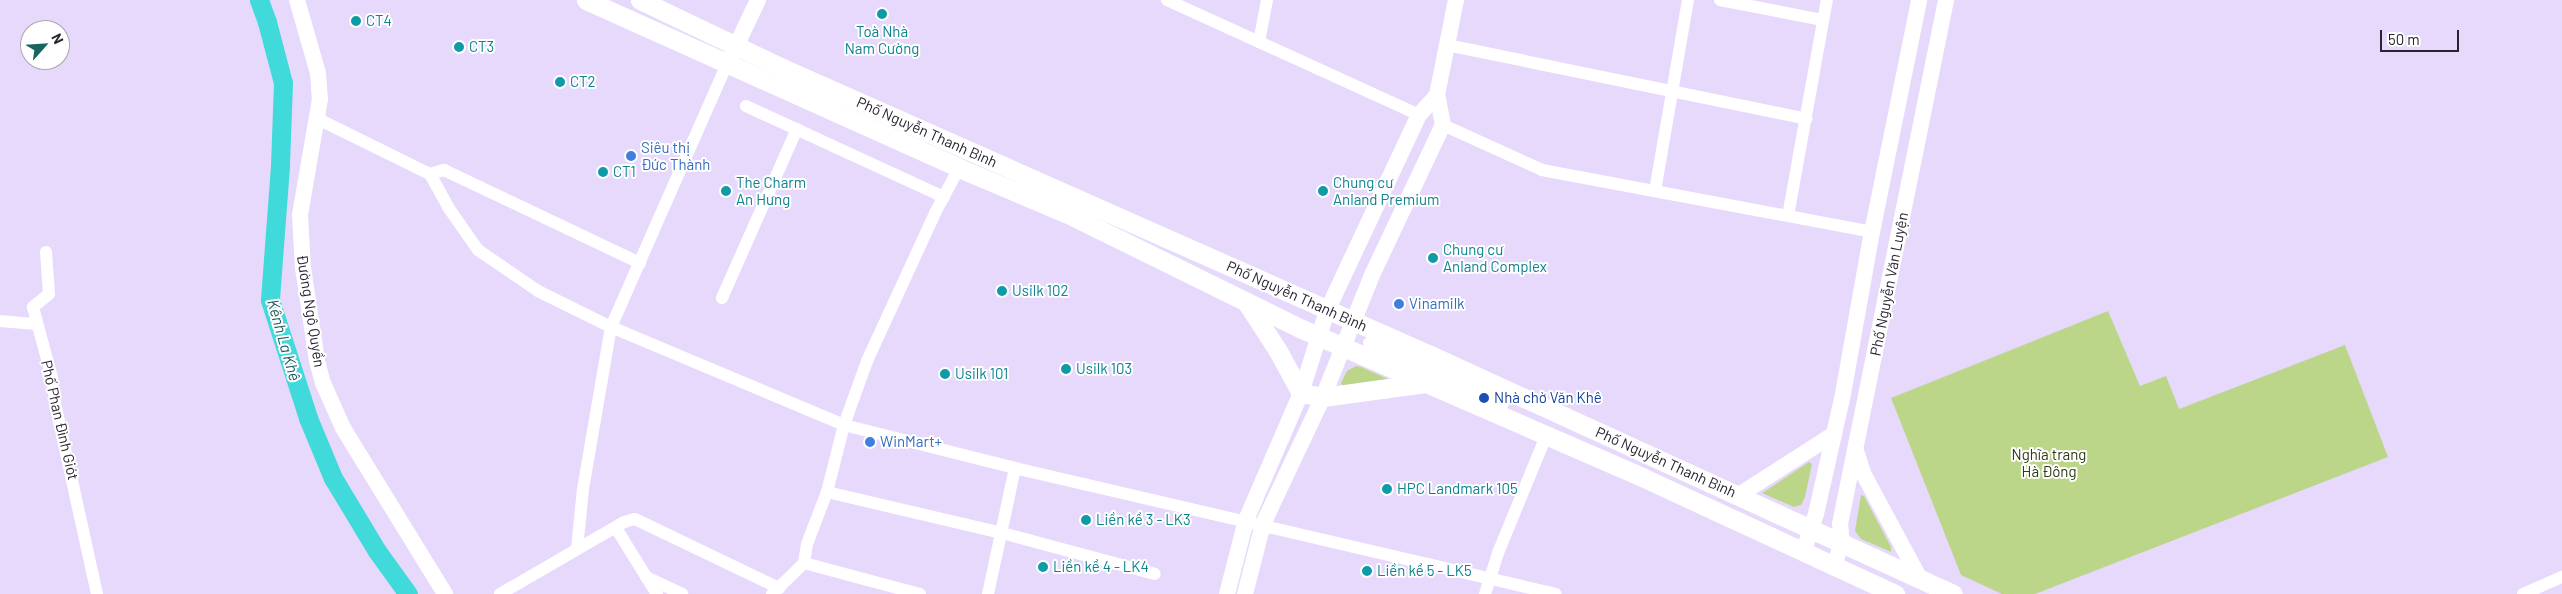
<!DOCTYPE html>
<html>
<head>
<meta charset="utf-8">
<style>
	body { margin:0 }
	#map { position:relative; width:2562px; height:594px; overflow:hidden; background:#e7d9fb; font-family:Barlow,sans-serif }
	div>[style] { position:absolute }
	[style*='--x'] { left:calc(var(--x)*1px); top:calc(var(--y)*1px); width:calc(var(--w)*1px); rotate:calc(var(--a)*1deg) }
	.green>* { inset:0; background:#bcd689 }
	.river>* { height:19px; margin:-9.5px; padding:0 9.5px; transform-origin:9.5px; border-radius:9.5px; background:#41dadb }
	.street>* { height:12px; margin:-6px; padding:0 6px; transform-origin:6px; border-radius:6px; background:#fff }
	.secondary>* { height:16px; margin:-8px; padding:0 8px; transform-origin:8px; border-radius:8px; background:#fff }
	.primary>* { height:19px; margin:-9.5px; padding:0 9.5px; transform-origin:9.5px; border-radius:9.5px; background:#fff }
	.dots>* { width:14px; height:14px; translate:-50% -50%; box-sizing:border-box; border:2px solid #fff; border-radius:50% }
	span { translate:-50% -50%; white-space:nowrap; text-align:center; line-height:1.15; -webkit-text-stroke:4px #fff; paint-order:stroke }
	.culture-label { font-size:15px; color:#0d838f }
	.left { translate:0 -50%; text-align:left }
	.street-label { font-size:15px; color:#292430 }
	.shop-label { font-size:15px; color:#366cbe }
	.transit-label { font-size:15px; color:#164399 }
	.park-label { font-size:15px; color:#2e3a13 }
	.water-label { font-size:16px; color:#215e5e; font-style:italic }
	.north { position:absolute; left:20px; top:20px; width:50px; height:50px; box-sizing:border-box; background:#fff; border:1px solid #a9a7ac; border-radius:50%; rotate:64deg; font-size:14px; font-weight:700; line-height:20px; text-align:center; color:#292430 }
	.north::after { content:''; display:block; margin:auto; width:18px; height:22px; background:#186560; clip-path:polygon(50% 0,100% 100%,50% 72%,0 100%) }
	.scale { position:absolute; left:2380px; top:30px; width:79px; height:22px; box-sizing:border-box; border:2px solid #292430; border-top:0; padding-left:6px; font-size:15px; line-height:18px; white-space:nowrap; color:#292430; -webkit-text-stroke:4px #fff; paint-order:stroke }
</style>
</head>
<body>
<div id="map">
	<div class="green">
		<i style="clip-path:polygon(2108px 311px,2140px 386px,2166px 376px,2179px 409px,2345px 345px,2388px 457px,2035px 594px,2002px 594px,1961px 575px,1891px 398px)"></i>
		<i style="clip-path:polygon(1356px 366px,1361px 367px,1388px 379px,1343px 386px,1341px 383px,1347px 371px)"></i>
		<i style="clip-path:polygon(1809px 462px,1812px 464px,1805px 497px,1801px 505px,1794px 507px,1762px 493px)"></i>
		<i style="clip-path:polygon(1861px 495px,1864px 496px,1891px 547px,1891px 552px,1861px 539px,1855px 531px)"></i>
	</div>
	<div class="river">
		<i style="--x:259;--y:0;--w:23;--a:70"></i>
		<i style="--x:267;--y:22;--w:63;--a:75.3"></i>
		<i style="--x:283;--y:83;--w:83;--a:92.1"></i>
		<i style="--x:280;--y:166;--w:134;--a:94.3"></i>
		<i style="--x:270;--y:300;--w:124;--a:72.1"></i>
		<i style="--x:308;--y:418;--w:65;--a:67.4"></i>
		<i style="--x:333;--y:478;--w:85;--a:58.9"></i>
		<i style="--x:377;--y:551;--w:53;--a:54.2"></i>
	</div>
	<div class="street">
		<i style="--x:1167;--y:0;--w:277;--a:24.5"></i>
		<i style="--x:1720;--y:0;--w:105;--a:11"></i>
		<i style="--x:1259;--y:42;--w:43;--a:-79.2"></i>
		<i style="--x:1447;--y:45;--w:367;--a:11.6"></i>
		<i style="--x:746;--y:106;--w:218;--a:24.7"></i>
		<i style="--x:316;--y:118;--w:127;--a:26.2"></i>
		<i style="--x:430;--y:174;--w:15;--a:-16"></i>
		<i style="--x:444;--y:170;--w:217;--a:25.4"></i>
		<i style="--x:1443;--y:125;--w:109;--a:24.4"></i>
		<i style="--x:1542;--y:170;--w:336;--a:10.6"></i>
		<i style="--x:430;--y:174;--w:38;--a:61"></i>
		<i style="--x:448;--y:207;--w:52;--a:55.1"></i>
		<i style="--x:478;--y:250;--w:73;--a:34.3"></i>
		<i style="--x:538;--y:291;--w:81;--a:26.3"></i>
		<i style="--x:611;--y:327;--w:253;--a:22.8"></i>
		<i style="--x:844;--y:425;--w:176;--a:14.1"></i>
		<i style="--x:1015;--y:468;--w:555;--a:13.11"></i>
		<i style="--x:1655;--y:191;--w:194;--a:-80.2"></i>
		<i style="--x:1788;--y:216;--w:219;--a:-79.8"></i>
		<i style="--x:46;--y:252;--w:42;--a:85.9"></i>
		<i style="--x:49;--y:294;--w:21;--a:141"></i>
		<i style="--x:33;--y:307;--w:73;--a:75"></i>
		<i style="--x:52;--y:378;--w:25;--a:83"></i>
		<i style="--x:55;--y:403;--w:196;--a:77.6"></i>
		<i style="--x:722;--y:298;--w:185;--a:-66.1"></i>
		<i style="--x:0;--y:321;--w:36;--a:5"></i>
		<i style="--x:1369;--y:343;--w:147;--a:24.5"></i>
		<i style="--x:827;--y:492;--w:180;--a:13.2"></i>
		<i style="--x:1002;--y:533;--w:158;--a:15"></i>
		<i style="--x:616;--y:528;--w:78;--a:58.2"></i>
		<i style="--x:577;--y:549;--w:60;--a:-84.3"></i>
		<i style="--x:583;--y:489;--w:164;--a:-80.2"></i>
		<i style="--x:611;--y:327;--w:287;--a:-66.2"></i>
		<i style="--x:804;--y:563;--w:120;--a:15"></i>
		<i style="--x:646;--y:577;--w:40;--a:25"></i>
		<i style="--x:500;--y:594;--w:143;--a:-30.1"></i>
		<i style="--x:624;--y:522;--w:11;--a:-15"></i>
		<i style="--x:635;--y:519;--w:160;--a:25.6"></i>
		<i style="--x:772;--y:594;--w:45;--a:-44.1"></i>
		<i style="--x:804;--y:563;--w:19;--a:-81"></i>
		<i style="--x:807;--y:544;--w:56;--a:-69"></i>
		<i style="--x:827;--y:492;--w:69;--a:-75.8"></i>
		<i style="--x:844;--y:425;--w:68;--a:-70.2"></i>
		<i style="--x:867;--y:361;--w:163;--a:-65.3"></i>
		<i style="--x:935;--y:213;--w:51;--a:-61.9"></i>
		<i style="--x:988;--y:594;--w:129;--a:-77.9"></i>
		<i style="--x:1485;--y:594;--w:43;--a:-72.4"></i>
		<i style="--x:1498;--y:553;--w:126;--a:-67.7"></i>
		<i style="--x:2523;--y:594;--w:43;--a:-23.6"></i>
	</div>
	<div class="secondary">
		<i style="--x:297;--y:0;--w:76;--a:74"></i>
		<i style="--x:318;--y:73;--w:26;--a:86"></i>
		<i style="--x:320;--y:99;--w:118;--a:99.8"></i>
		<i style="--x:300;--y:215;--w:53;--a:86.8"></i>
		<i style="--x:303;--y:268;--w:94;--a:81.4"></i>
		<i style="--x:317;--y:361;--w:23;--a:75"></i>
		<i style="--x:323;--y:383;--w:49;--a:66"></i>
		<i style="--x:343;--y:428;--w:195;--a:58.4"></i>
		<i style="--x:731;--y:57;--w:63;--a:-64.7"></i>
		<i style="--x:1856;--y:451;--w:25;--a:72"></i>
		<i style="--x:1864;--y:475;--w:118;--a:61.7"></i>
		<i style="--x:1739;--y:495;--w:113;--a:-32.7"></i>
		<i style="--x:1803;--y:553;--w:41;--a:-71.6"></i>
		<i style="--x:1816;--y:514;--w:123;--a:-77.3"></i>
		<i style="--x:1843;--y:394;--w:165;--a:-79.9"></i>
		<i style="--x:1872;--y:232;--w:237;--a:-78.5"></i>
		<i style="--x:1833;--y:567;--w:26;--a:-69"></i>
		<i style="--x:1842;--y:543;--w:19;--a:-96"></i>
		<i style="--x:1840;--y:524;--w:535;--a:-78.56"></i>
		<i style="--x:1227;--y:594;--w:76;--a:-75.6"></i>
		<i style="--x:1246;--y:520;--w:138;--a:-66.6"></i>
		<i style="--x:1301;--y:393;--w:86;--a:-72.4"></i>
		<i style="--x:1327;--y:311;--w:217;--a:-64.9"></i>
		<i style="--x:1419;--y:115;--w:27;--a:-48"></i>
		<i style="--x:1245;--y:594;--w:72;--a:-75.6"></i>
		<i style="--x:1263;--y:524;--w:140;--a:-64.7"></i>
		<i style="--x:1323;--y:397;--w:131;--a:-68.1"></i>
		<i style="--x:1372;--y:275;--w:166;--a:-64.7"></i>
		<i style="--x:1443;--y:125;--w:31;--a:-101"></i>
		<i style="--x:1437;--y:95;--w:97;--a:-78.7"></i>
	</div>
	<div class="primary">
		<i style="--x:586;--y:0;--w:409;--a:24.2"></i>
		<i style="--x:959;--y:168;--w:118;--a:22.9"></i>
		<i style="--x:1068;--y:214;--w:261;--a:26.2"></i>
		<i style="--x:1302;--y:329;--w:371;--a:23.5"></i>
		<i style="--x:1642;--y:477;--w:279;--a:24.8"></i>
		<i style="--x:640;--y:0;--w:165;--a:25.5"></i>
		<i style="--x:789;--y:71;--w:699;--a:23.89"></i>
		<i style="--x:1428;--y:354;--w:577;--a:24.57"></i>
		<i style="--x:1247;--y:303;--w:57;--a:57.1"></i>
		<i style="--x:1278;--y:351;--w:48;--a:61.3"></i>
		<i style="--x:1301;--y:393;--w:22;--a:10"></i>
		<i style="--x:1323;--y:397;--w:103;--a:-7.8"></i>
	</div>
	<div class="dots">
		<i style="left:882px;top:14px;background:#0f9aa8"></i>
		<i style="left:356px;top:21px;background:#0f9aa8"></i>
		<i style="left:459px;top:47px;background:#0f9aa8"></i>
		<i style="left:560px;top:82px;background:#0f9aa8"></i>
		<i style="left:631px;top:156px;background:#3f7fe0"></i>
		<i style="left:603px;top:172px;background:#0f9aa8"></i>
		<i style="left:726px;top:191px;background:#0f9aa8"></i>
		<i style="left:1323px;top:191px;background:#0f9aa8"></i>
		<i style="left:1433px;top:258px;background:#0f9aa8"></i>
		<i style="left:1002px;top:291px;background:#0f9aa8"></i>
		<i style="left:1399px;top:304px;background:#3f7fe0"></i>
		<i style="left:1066px;top:369px;background:#0f9aa8"></i>
		<i style="left:945px;top:374px;background:#0f9aa8"></i>
		<i style="left:1484px;top:398px;background:#1a4fb4"></i>
		<i style="left:870px;top:442px;background:#3f7fe0"></i>
		<i style="left:1387px;top:489px;background:#0f9aa8"></i>
		<i style="left:1086px;top:520px;background:#0f9aa8"></i>
		<i style="left:1043px;top:567px;background:#0f9aa8"></i>
		<i style="left:1367px;top:571px;background:#0f9aa8"></i>
	</div>
	<div class="culture-label">
		<span class="left" style="left:366px;top:21px">CT4</span>
		<span style="left:882px;top:40px">Toà Nhà<br>Nam Cường</span>
		<span class="left" style="left:469px;top:47px">CT3</span>
		<span class="left" style="left:570px;top:82px">CT2</span>
		<span class="left" style="left:613px;top:172px">CT1</span>
		<span class="left" style="left:736px;top:191px">The Charm<br>An Hưng</span>
		<span class="left" style="left:1333px;top:191px">Chung cư<br>Anland Premium</span>
		<span class="left" style="left:1443px;top:258px">Chung cư<br>Anland Complex</span>
		<span class="left" style="left:1012px;top:291px">Usilk 102</span>
		<span class="left" style="left:1076px;top:369px">Usilk 103</span>
		<span class="left" style="left:955px;top:374px">Usilk 101</span>
		<span class="left" style="left:1397px;top:489px">HPC Landmark 105</span>
		<span class="left" style="left:1096px;top:520px">Liền kề 3 - LK3</span>
		<span class="left" style="left:1053px;top:567px">Liền kề 4 - LK4</span>
		<span class="left" style="left:1377px;top:571px">Liền kề 5 - LK5</span>
	</div>
	<div class="street-label">
		<span style="left:927px;top:132px;rotate:24deg">Phố Nguyễn Thanh Bình</span>
		<span style="left:1889px;top:284px;rotate:-79deg">Phố Nguyễn Văn Luyện</span>
		<span style="left:1297px;top:296px;rotate:24deg">Phố Nguyễn Thanh Bình</span>
		<span style="left:311px;top:311px;rotate:81deg">Đường Ngô Quyền</span>
		<span style="left:60px;top:420px;rotate:77deg">Phố Phan Đình Giót</span>
		<span style="left:1666px;top:462px;rotate:24deg">Phố Nguyễn Thanh Bình</span>
	</div>
	<div class="shop-label">
		<span class="left" style="left:641px;top:156px">Siêu thị<br>Đức Thành</span>
		<span class="left" style="left:1409px;top:304px">Vinamilk</span>
		<span class="left" style="left:880px;top:442px">WinMart+</span>
	</div>
	<div class="transit-label">
		<span class="left" style="left:1494px;top:398px">Nhà chờ Văn Khê</span>
	</div>
	<div class="park-label">
		<span style="left:2049px;top:463px">Nghĩa trang<br>Hà Đông</span>
	</div>
	<div class="water-label">
		<span style="left:284px;top:340px;rotate:74deg">Kênh La Khê</span>
	</div>
	<div class="north">N</div>
	<div class="scale">50 m</div>
</div>
</body>
</html>
